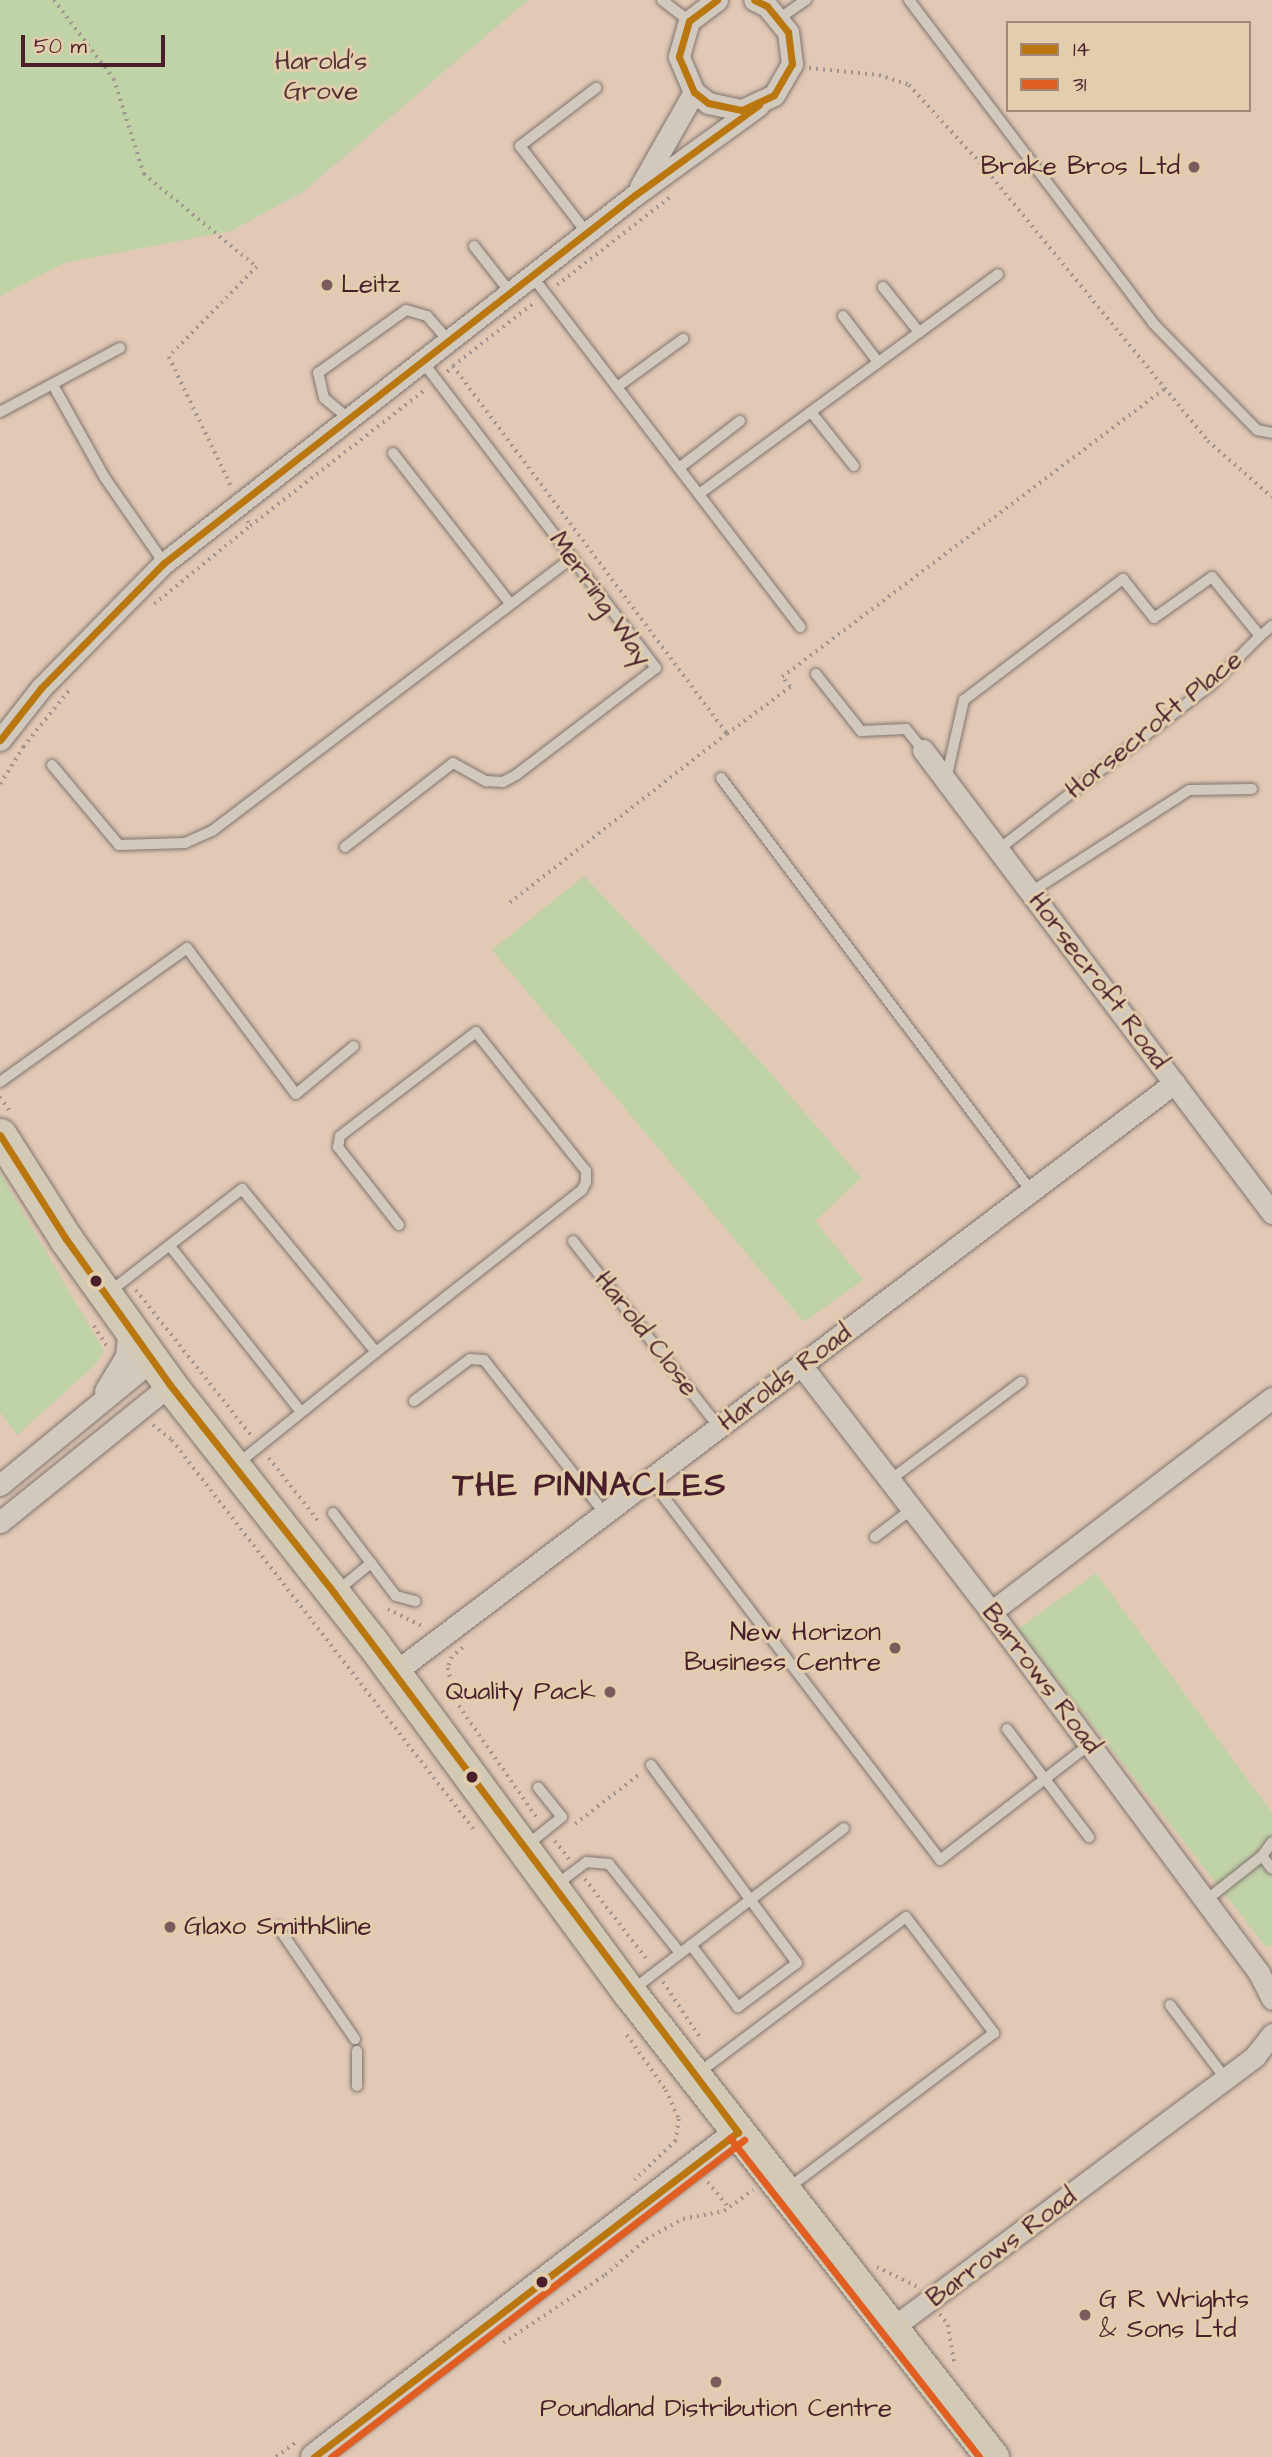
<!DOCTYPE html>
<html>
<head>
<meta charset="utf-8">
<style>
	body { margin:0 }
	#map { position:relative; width:1272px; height:2457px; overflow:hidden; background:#d5cab9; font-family:"Architects Daughter",sans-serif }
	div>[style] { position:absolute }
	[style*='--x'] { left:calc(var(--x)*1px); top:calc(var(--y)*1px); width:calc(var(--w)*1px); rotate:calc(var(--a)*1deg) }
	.built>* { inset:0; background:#e1c9b5 }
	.green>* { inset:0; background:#c0d3a7 }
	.path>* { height:3.5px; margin-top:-1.75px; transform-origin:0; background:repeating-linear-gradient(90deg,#9f958e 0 2px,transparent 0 7px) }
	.roads { filter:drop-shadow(0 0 2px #81746e) drop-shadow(0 0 2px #81746e) }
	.service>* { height:10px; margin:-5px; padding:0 5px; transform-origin:5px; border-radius:5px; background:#d1c9bd }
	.minor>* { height:21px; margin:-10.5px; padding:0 10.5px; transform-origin:10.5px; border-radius:10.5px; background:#d1c9bd }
	.tertiary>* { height:26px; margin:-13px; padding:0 13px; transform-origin:13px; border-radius:13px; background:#d1c9bd }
	.primary>* { height:33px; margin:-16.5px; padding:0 16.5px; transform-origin:16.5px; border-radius:16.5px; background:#d3cab6 }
	.bus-1>* { height:7px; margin:-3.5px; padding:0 3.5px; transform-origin:3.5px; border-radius:3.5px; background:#ba770f }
	.bus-2>* { height:7px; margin:-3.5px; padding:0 3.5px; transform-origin:3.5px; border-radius:3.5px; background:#e15e23 }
	.dots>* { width:19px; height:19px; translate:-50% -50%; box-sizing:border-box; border:4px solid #e2cdac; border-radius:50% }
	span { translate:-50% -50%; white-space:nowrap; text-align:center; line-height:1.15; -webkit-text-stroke:6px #e2cdac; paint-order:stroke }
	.park-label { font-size:26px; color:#543236 }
	.poi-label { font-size:26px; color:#4a1f2b }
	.right { translate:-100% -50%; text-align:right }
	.left { translate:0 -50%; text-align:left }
	.street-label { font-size:26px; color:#4a1f2b }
	.district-label { font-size:33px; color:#4a1f2b; font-weight:700; letter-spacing:2px }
	.legend { position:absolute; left:1006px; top:21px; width:245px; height:91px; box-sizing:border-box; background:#e2cdac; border:2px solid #a58778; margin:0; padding:9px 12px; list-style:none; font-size:21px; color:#4a1f2b }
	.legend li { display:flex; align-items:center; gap:14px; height:35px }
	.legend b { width:35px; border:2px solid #a58778 }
	.scale { position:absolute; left:21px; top:35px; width:144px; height:32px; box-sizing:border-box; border:4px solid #4a1f2b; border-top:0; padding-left:9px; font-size:21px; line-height:24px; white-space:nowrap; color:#4a1f2b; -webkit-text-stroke:5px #e2cdac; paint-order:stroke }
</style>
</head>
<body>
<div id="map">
	<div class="built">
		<i style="clip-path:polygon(evenodd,528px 0,1272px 0,1272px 2457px,0 2457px,0 293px,64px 263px,231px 231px,302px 194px,528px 0,1008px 23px,1249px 23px,1249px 110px,1008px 110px,1008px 23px)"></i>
	</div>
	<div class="green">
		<i style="clip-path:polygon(0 0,528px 0,302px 192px,231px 231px,64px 263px,0 296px)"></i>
		<i style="clip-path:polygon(584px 876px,762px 1063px,861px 1178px,815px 1221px,863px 1280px,804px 1322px,492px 950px)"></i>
		<i style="clip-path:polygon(0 1173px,104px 1351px,96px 1364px,17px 1435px,0 1412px)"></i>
		<i style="clip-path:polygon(1096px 1573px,1272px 1813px,1272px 1945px,1266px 1947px,1018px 1629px)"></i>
	</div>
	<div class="path">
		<i style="--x:54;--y:0;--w:99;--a:52.8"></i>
		<i style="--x:114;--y:79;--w:100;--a:72.5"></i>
		<i style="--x:144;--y:174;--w:146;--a:39.5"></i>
		<i style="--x:257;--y:267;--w:126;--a:134.4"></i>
		<i style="--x:169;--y:357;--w:143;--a:64.3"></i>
		<i style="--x:809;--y:68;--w:70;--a:5.7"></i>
		<i style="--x:879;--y:75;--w:32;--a:18"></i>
		<i style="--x:909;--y:85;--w:110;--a:47.6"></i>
		<i style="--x:983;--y:166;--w:355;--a:50.7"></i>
		<i style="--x:1208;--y:441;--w:85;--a:41.2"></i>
		<i style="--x:557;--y:285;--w:143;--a:-37.9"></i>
		<i style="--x:453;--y:366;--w:104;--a:-38"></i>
		<i style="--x:447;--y:372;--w:8;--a:-45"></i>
		<i style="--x:453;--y:366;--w:459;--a:53.3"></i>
		<i style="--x:727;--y:734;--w:279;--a:142.1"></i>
		<i style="--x:248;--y:521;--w:5;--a:68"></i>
		<i style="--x:250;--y:526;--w:222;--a:-37.9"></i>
		<i style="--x:154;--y:604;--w:124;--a:-39.1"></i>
		<i style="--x:727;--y:734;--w:79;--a:-36.7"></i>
		<i style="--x:790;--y:687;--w:13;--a:-129"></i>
		<i style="--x:782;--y:677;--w:480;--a:-37"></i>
		<i style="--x:0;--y:784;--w:44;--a:-58.1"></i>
		<i style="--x:23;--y:747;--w:75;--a:-51"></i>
		<i style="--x:0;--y:1097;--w:16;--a:55"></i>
		<i style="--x:136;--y:1290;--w:185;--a:51.6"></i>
		<i style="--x:94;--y:1326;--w:24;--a:57"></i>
		<i style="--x:153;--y:1425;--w:24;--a:38"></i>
		<i style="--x:172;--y:1440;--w:492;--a:52.2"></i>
		<i style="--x:269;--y:1458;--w:83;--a:51.9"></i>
		<i style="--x:388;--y:1609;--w:40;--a:26.6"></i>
		<i style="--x:463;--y:1648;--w:14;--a:141"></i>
		<i style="--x:452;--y:1657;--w:12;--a:110"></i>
		<i style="--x:448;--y:1668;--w:33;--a:78"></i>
		<i style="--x:455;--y:1700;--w:144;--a:55.2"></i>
		<i style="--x:575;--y:1824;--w:83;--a:-37.7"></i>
		<i style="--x:555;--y:1841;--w:23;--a:52"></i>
		<i style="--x:585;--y:1879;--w:105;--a:52.4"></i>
		<i style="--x:663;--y:1982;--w:66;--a:56.1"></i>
		<i style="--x:627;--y:2035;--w:67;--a:54.7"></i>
		<i style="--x:666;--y:2090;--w:32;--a:66"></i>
		<i style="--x:679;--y:2119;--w:22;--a:98"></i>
		<i style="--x:676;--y:2141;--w:57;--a:136.4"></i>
		<i style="--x:708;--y:2182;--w:32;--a:51"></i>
		<i style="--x:877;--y:2267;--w:46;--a:26"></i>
		<i style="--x:940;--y:2314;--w:14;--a:54"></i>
		<i style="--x:948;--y:2325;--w:42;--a:80.3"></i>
		<i style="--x:503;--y:2343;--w:123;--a:-33.7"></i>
		<i style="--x:605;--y:2275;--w:55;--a:-41.3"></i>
		<i style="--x:646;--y:2239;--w:42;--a:-28.4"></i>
		<i style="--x:683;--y:2219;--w:42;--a:-11"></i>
		<i style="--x:724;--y:2211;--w:36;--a:-36"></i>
		<i style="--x:276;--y:2457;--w:26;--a:-37"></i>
	</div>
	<div class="roads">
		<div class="service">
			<i style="--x:662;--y:0;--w:34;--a:38"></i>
			<i style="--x:909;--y:0;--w:405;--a:52.9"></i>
			<i style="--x:1153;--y:323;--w:149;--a:45.8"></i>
			<i style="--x:1257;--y:430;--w:15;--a:11"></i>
			<i style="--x:780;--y:18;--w:32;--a:-35"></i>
			<i style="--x:587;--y:233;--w:110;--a:-127.6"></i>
			<i style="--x:520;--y:146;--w:96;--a:-37.3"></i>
			<i style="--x:474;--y:246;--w:58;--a:52"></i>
			<i style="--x:532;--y:276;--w:442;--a:52.6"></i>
			<i style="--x:883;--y:287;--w:58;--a:51.3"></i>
			<i style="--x:843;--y:316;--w:58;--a:52.7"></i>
			<i style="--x:53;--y:385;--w:107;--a:60.8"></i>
			<i style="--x:105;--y:478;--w:103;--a:55.2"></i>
			<i style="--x:617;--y:387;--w:82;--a:-36"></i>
			<i style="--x:0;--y:412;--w:136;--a:-28.1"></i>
			<i style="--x:811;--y:412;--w:69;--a:51.5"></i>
			<i style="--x:348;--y:418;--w:31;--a:-140"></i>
			<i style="--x:324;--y:398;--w:26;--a:-103"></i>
			<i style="--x:318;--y:373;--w:108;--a:-35.6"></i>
			<i style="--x:406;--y:310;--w:22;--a:16"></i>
			<i style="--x:427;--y:316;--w:32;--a:49"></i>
			<i style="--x:393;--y:453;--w:189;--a:52.1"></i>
			<i style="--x:679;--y:468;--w:77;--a:-37.6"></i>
			<i style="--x:699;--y:494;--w:371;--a:-36.3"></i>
			<i style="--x:1260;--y:636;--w:16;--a:-40"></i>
			<i style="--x:816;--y:674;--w:73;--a:51.7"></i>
			<i style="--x:861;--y:731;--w:45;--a:-2.5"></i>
			<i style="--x:906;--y:729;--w:27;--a:51"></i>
			<i style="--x:52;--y:765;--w:104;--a:50.1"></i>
			<i style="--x:119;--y:845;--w:66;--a:-1.7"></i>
			<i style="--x:185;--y:843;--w:30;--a:-24"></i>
			<i style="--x:212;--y:831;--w:452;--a:-37.2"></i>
			<i style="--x:721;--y:778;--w:516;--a:53.11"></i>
			<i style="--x:946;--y:779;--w:81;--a:-77.2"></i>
			<i style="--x:964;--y:700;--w:200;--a:-37.3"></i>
			<i style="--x:1123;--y:579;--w:50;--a:51.5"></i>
			<i style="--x:1154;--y:618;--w:71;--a:-35.3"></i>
			<i style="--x:1212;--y:577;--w:76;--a:50.9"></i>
			<i style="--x:1260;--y:636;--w:66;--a:135"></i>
			<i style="--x:1213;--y:683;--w:271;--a:142.2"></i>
			<i style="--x:345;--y:847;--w:137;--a:-37.9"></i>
			<i style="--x:453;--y:763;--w:38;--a:29"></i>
			<i style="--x:486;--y:781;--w:17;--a:3"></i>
			<i style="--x:503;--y:782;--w:15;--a:-28"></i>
			<i style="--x:516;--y:775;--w:176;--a:-37.4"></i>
			<i style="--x:656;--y:668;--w:386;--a:-127.3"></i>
			<i style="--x:1031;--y:892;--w:188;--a:-32.8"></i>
			<i style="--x:1189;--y:790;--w:63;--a:-0.9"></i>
			<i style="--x:0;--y:1082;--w:230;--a:-35.6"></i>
			<i style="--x:187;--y:948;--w:182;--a:53.3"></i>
			<i style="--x:296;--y:1094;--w:75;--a:-39.6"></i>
			<i style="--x:573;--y:1241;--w:236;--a:51.9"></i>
			<i style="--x:170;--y:1246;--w:211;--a:51.7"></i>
			<i style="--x:108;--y:1293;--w:170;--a:-37.8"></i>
			<i style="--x:242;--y:1189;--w:211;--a:50.6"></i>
			<i style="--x:376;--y:1352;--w:180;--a:141.1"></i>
			<i style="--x:376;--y:1352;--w:262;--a:-38.2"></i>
			<i style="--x:582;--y:1190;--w:9;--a:-63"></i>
			<i style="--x:586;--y:1182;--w:11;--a:-90"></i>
			<i style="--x:586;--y:1171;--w:177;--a:-128.4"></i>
			<i style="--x:476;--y:1032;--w:171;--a:142.6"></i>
			<i style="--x:340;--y:1136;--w:11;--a:100"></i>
			<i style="--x:338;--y:1147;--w:99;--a:52"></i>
			<i style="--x:414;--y:1401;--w:70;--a:-36.9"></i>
			<i style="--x:470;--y:1359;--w:14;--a:4"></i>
			<i style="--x:484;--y:1360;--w:196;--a:51.8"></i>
			<i style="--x:650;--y:1479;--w:479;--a:52.7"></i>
			<i style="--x:940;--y:1860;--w:188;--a:-37.7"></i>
			<i style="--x:890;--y:1480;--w:164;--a:-36.8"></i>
			<i style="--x:333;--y:1513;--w:63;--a:52.8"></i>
			<i style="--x:875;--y:1537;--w:46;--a:-37.1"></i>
			<i style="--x:337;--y:1591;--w:44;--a:-39.5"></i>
			<i style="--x:371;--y:1563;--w:41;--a:52.9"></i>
			<i style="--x:396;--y:1596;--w:20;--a:15"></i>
			<i style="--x:1007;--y:1729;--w:136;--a:52.8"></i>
			<i style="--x:651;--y:1765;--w:246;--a:53.6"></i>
			<i style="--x:797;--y:1963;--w:74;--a:143.3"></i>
			<i style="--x:738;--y:2007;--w:78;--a:-127.2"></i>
			<i style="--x:527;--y:1845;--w:45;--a:-38.7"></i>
			<i style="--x:562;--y:1817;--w:38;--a:-129"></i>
			<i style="--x:1262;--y:1856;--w:17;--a:-54"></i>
			<i style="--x:556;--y:1885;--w:38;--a:-37"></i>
			<i style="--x:586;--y:1862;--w:23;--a:5"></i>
			<i style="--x:609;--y:1864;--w:114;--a:51.4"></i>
			<i style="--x:1205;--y:1901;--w:73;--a:-38.3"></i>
			<i style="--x:1262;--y:1856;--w:16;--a:52"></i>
			<i style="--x:278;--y:1927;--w:136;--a:55.5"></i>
			<i style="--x:631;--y:1991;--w:268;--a:-37.4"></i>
			<i style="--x:1170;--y:2005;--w:91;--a:53"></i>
			<i style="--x:697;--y:2074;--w:261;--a:-36.9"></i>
			<i style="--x:906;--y:1917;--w:146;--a:52.8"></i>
			<i style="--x:994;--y:2033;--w:259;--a:143"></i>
			<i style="--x:357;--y:2086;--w:35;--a:-90"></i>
		</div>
		<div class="minor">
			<i style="--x:717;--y:0;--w:35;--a:143"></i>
			<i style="--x:689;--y:21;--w:37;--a:106"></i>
			<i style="--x:679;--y:57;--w:38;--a:67"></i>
			<i style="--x:694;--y:92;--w:18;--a:38"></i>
			<i style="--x:708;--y:103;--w:35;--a:12"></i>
			<i style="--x:742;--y:110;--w:35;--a:-25"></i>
			<i style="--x:774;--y:95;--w:36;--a:-60"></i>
			<i style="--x:792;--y:64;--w:32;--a:-97"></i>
			<i style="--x:788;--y:32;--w:33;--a:-129"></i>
			<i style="--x:767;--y:6;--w:14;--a:-155"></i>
			<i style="--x:640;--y:187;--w:109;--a:-60.4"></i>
			<i style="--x:0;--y:740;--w:66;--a:-51.7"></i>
			<i style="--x:41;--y:688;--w:175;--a:-45.5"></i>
			<i style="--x:164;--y:563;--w:598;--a:-38"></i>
			<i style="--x:635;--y:195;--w:153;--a:-36"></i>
			<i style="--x:923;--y:750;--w:580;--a:52.99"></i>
			<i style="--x:801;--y:1365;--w:312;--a:52.4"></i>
			<i style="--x:991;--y:1612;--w:450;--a:53.4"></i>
			<i style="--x:1259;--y:1973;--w:29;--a:63"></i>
			<i style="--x:105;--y:1391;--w:41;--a:-59"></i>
			<i style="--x:126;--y:1356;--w:29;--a:-84"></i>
			<i style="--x:0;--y:1485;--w:197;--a:-39.4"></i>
			<i style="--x:0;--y:1522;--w:218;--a:-38.9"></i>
			<i style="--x:991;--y:1612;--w:353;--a:-37.3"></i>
			<i style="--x:395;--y:1672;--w:977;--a:-37.09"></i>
			<i style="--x:892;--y:2328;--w:454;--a:-36.8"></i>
			<i style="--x:1255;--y:2056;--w:28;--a:-52"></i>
		</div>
		<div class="tertiary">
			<i style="--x:314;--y:2457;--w:534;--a:-37.47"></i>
		</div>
		<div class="primary">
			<i style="--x:0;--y:1135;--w:123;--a:57.6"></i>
			<i style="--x:66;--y:1239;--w:179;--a:54.5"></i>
			<i style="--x:170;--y:1385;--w:325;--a:51.9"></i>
			<i style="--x:371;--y:1641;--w:436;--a:53.7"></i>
			<i style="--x:629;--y:1992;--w:590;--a:52.02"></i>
		</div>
	</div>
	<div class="bus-1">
		<i style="--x:717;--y:0;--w:35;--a:143"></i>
		<i style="--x:689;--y:21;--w:37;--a:106"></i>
		<i style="--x:679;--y:57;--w:38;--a:67"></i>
		<i style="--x:694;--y:92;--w:18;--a:38"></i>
		<i style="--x:708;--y:103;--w:35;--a:12"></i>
		<i style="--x:742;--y:110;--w:35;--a:-25"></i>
		<i style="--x:774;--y:95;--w:36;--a:-60"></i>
		<i style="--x:792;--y:64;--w:32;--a:-97"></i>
		<i style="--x:788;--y:32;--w:33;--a:-129"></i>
		<i style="--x:767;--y:6;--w:14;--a:-155"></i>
		<i style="--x:0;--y:740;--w:66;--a:-51.7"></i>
		<i style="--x:41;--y:688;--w:175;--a:-45.5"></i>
		<i style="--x:164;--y:563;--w:598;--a:-38"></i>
		<i style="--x:635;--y:195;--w:153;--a:-36"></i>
		<i style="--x:0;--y:1135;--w:123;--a:57.6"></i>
		<i style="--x:66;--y:1239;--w:179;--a:54.5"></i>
		<i style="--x:170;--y:1385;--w:265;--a:51.7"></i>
		<i style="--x:334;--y:1593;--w:674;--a:53.15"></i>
		<i style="--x:314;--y:2457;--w:534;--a:-37.47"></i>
	</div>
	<div class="bus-2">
		<i style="--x:730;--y:2138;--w:405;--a:52"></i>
		<i style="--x:331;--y:2457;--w:521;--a:-37.51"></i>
	</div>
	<div class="dots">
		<i style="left:1194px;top:167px;background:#7b5b5d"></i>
		<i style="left:327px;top:285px;background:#7b5b5d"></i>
		<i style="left:96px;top:1281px;background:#4a1f2b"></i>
		<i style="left:895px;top:1648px;background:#7b5b5d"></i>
		<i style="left:610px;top:1692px;background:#7b5b5d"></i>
		<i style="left:472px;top:1777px;background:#4a1f2b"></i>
		<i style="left:170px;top:1927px;background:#7b5b5d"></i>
		<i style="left:542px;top:2282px;background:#4a1f2b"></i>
		<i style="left:1085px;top:2315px;background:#7b5b5d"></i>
		<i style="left:716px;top:2382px;background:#7b5b5d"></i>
	</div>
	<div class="park-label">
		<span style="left:321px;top:77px">Harold's<br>Grove</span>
	</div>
	<div class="poi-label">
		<span class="right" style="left:1180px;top:167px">Brake Bros Ltd</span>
		<span class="left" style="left:341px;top:285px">Leitz</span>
		<span class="right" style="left:881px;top:1648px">New Horizon<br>Business Centre</span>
		<span class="right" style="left:596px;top:1692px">Quality Pack</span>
		<span class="left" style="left:184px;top:1927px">Glaxo SmithKline</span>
		<span class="left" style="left:1099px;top:2315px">G R Wrights<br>&amp; Sons Ltd</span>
		<span style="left:716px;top:2409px">Poundland Distribution Centre</span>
	</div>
	<div class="street-label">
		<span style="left:600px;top:599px;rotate:55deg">Merring Way</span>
		<span style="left:1154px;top:725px;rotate:-39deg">Horsecroft Place</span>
		<span style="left:1098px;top:981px;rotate:53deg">Horsecroft Road</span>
		<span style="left:646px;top:1334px;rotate:52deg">Harold Close</span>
		<span style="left:785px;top:1378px;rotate:-37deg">Harolds Road</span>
		<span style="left:1041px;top:1679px;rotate:53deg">Barrows Road</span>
		<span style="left:1002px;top:2248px;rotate:-37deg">Barrows Road</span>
	</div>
	<div class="district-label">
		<span style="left:590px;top:1486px">THE PINNACLES</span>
	</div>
	<ul class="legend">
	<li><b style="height:9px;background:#ba770f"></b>14</li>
	<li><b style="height:9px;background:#e15e23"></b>31</li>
	</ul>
	<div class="scale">50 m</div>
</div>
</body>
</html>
